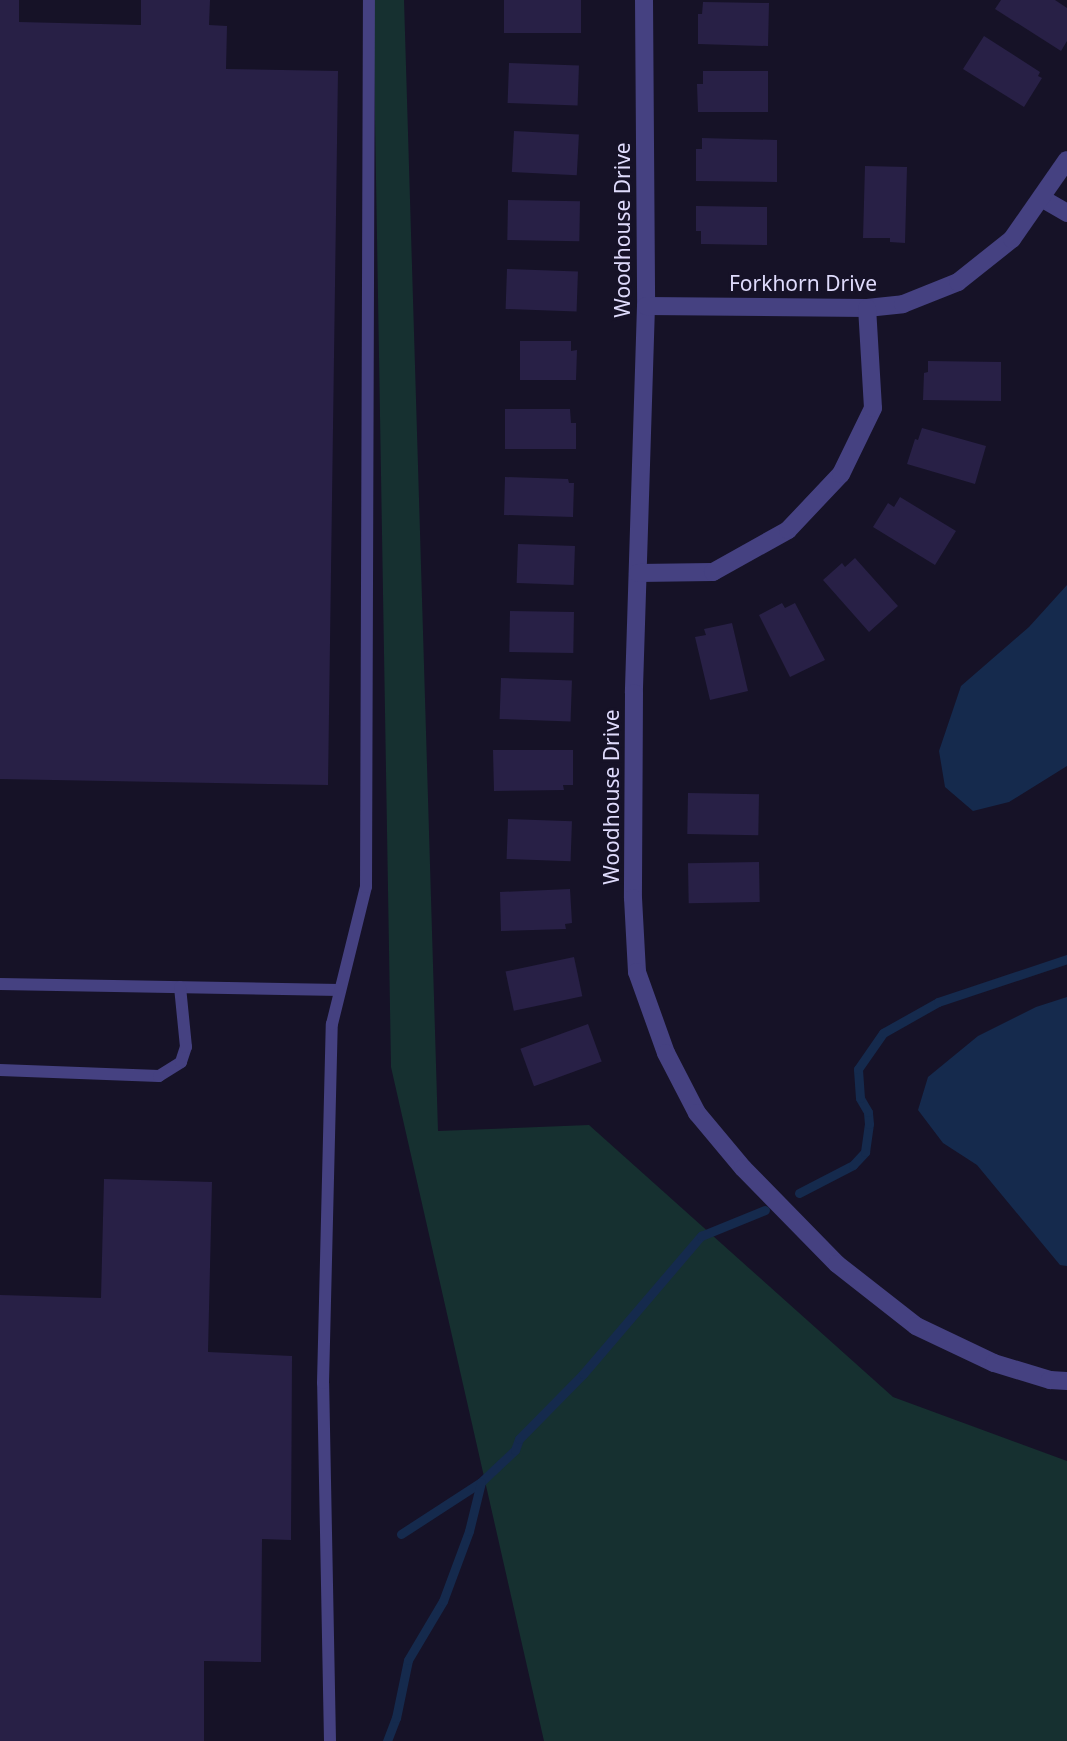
<!DOCTYPE html>
<html>
<head>
<meta charset="utf-8">
<style>
	body { margin:0 }
	#map { position:relative; width:1067px; height:1741px; overflow:hidden; background:#161227; font-family:"Noto Sans",sans-serif }
	div>[style] { position:absolute }
	[style*='--x'] { left:calc(var(--x)*1px); top:calc(var(--y)*1px); width:calc(var(--w)*1px); rotate:calc(var(--a)*1deg) }
	.green>* { inset:0; background:#163030 }
	.water>* { inset:0; background:#152a4d }
	.stream>* { height:9px; margin:-4.5px; padding:0 4.5px; transform-origin:4.5px; border-radius:4.5px; background:#152a4d }
	.building>* { inset:0; background:#282046; transform-origin:0 0 }
	.lane>* { height:12px; margin:-6px; padding:0 6px; transform-origin:6px; border-radius:6px; background:#454181 }
	.street>* { height:18px; margin:-9px; padding:0 9px; transform-origin:9px; border-radius:9px; background:#454181 }
	span { translate:-50% -50%; white-space:nowrap; text-align:center; line-height:1.15; -webkit-text-stroke:6px #161227; paint-order:stroke }
	.street-label { font-size:21px; color:#dfdbfc }
</style>
</head>
<body>
<div id="map">
	<div class="green">
		<i style="clip-path:polygon(373px 0,404px 0,438px 1131px,589px 1125px,893px 1397px,1067px 1461px,1067px 1741px,544px 1741px,391px 1067px)"></i>
	</div>
	<div class="water">
		<i style="clip-path:polygon(1067px 585px,1067px 766px,1009px 802px,973px 811px,945px 787px,939px 751px,961px 686px,1029px 627px)"></i>
		<i style="clip-path:polygon(1067px 997px,1067px 1266px,1060px 1265px,977px 1165px,943px 1143px,918px 1110px,928px 1077px,978px 1036px,1036px 1007px)"></i>
	</div>
	<div class="stream">
		<i style="--x:799;--y:1193;--w:61;--a:-27.4"></i>
		<i style="--x:853;--y:1165;--w:18;--a:-47"></i>
		<i style="--x:865;--y:1152;--w:28;--a:-82"></i>
		<i style="--x:869;--y:1124;--w:12;--a:-95"></i>
		<i style="--x:868;--y:1112;--w:16;--a:-120"></i>
		<i style="--x:860;--y:1098;--w:29;--a:-94"></i>
		<i style="--x:858;--y:1069;--w:44;--a:-55.2"></i>
		<i style="--x:883;--y:1033;--w:63;--a:-29.4"></i>
		<i style="--x:938;--y:1002;--w:136;--a:-18.4"></i>
		<i style="--x:401;--y:1534;--w:95;--a:-33"></i>
		<i style="--x:481;--y:1482;--w:47;--a:-43.3"></i>
		<i style="--x:515;--y:1450;--w:12;--a:-70"></i>
		<i style="--x:519;--y:1439;--w:91;--a:-45.4"></i>
		<i style="--x:583;--y:1374;--w:182;--a:-49.5"></i>
		<i style="--x:701;--y:1236;--w:69;--a:-22.1"></i>
		<i style="--x:387;--y:1741;--w:25;--a:-69"></i>
		<i style="--x:396;--y:1718;--w:59;--a:-78.3"></i>
		<i style="--x:408;--y:1660;--w:69;--a:-59.3"></i>
		<i style="--x:443;--y:1601;--w:75;--a:-69.6"></i>
		<i style="--x:469;--y:1531;--w:50;--a:-76.2"></i>
	</div>
	<div class="building">
		<i style="clip-path:polygon(0 0,19px 0,19px 22px,141px 25px,141px 0,210px 0,209px 25px,227px 26px,226px 69px,338px 71px,328px 785px,0 779px)"></i>
		<i style="left:504px;top:0;width:77px;height:33px"></i>
		<i style="clip-path:polygon(1001px 0,1055px 0,1067px 8px,1067px 41px,1061px 51px,995px 9px)"></i>
		<i style="clip-path:polygon(703px 2px,769px 3px,768px 46px,698px 44px,698px 14px,702px 14px)"></i>
		<i style="clip-path:polygon(984px 36px,1040px 72px,1038px 76px,1042px 78px,1024px 107px,963px 69px)"></i>
		<i style="left:509px;top:63px;width:70px;height:40px;rotate:2deg"></i>
		<i style="clip-path:polygon(703px 71px,768px 71px,768px 112px,698px 112px,697px 84px,703px 84px)"></i>
		<i style="left:514px;top:131px;width:65px;height:41px;rotate:3deg"></i>
		<i style="clip-path:polygon(702px 138px,777px 140px,777px 182px,696px 181px,696px 149px,702px 149px)"></i>
		<i style="clip-path:polygon(865px 166px,907px 167px,905px 243px,890px 242px,890px 238px,863px 238px)"></i>
		<i style="left:508px;top:200px;width:72px;height:40px;rotate:1deg"></i>
		<i style="clip-path:polygon(696px 206px,767px 207px,767px 245px,701px 244px,701px 231px,696px 231px)"></i>
		<i style="left:507px;top:269px;width:71px;height:40px;rotate:2deg"></i>
		<i style="clip-path:polygon(520px 341px,571px 341px,571px 351px,577px 350px,576px 380px,520px 380px)"></i>
		<i style="clip-path:polygon(928px 361px,1001px 362px,1001px 401px,923px 400px,924px 373px,928px 372px)"></i>
		<i style="clip-path:polygon(505px 409px,570px 409px,571px 423px,576px 423px,576px 449px,505px 449px)"></i>
		<i style="clip-path:polygon(922px 428px,986px 446px,975px 484px,907px 464px,915px 439px,918px 440px)"></i>
		<i style="clip-path:polygon(505px 477px,568px 479px,569px 483px,574px 483px,573px 517px,504px 515px)"></i>
		<i style="clip-path:polygon(900px 497px,956px 531px,935px 565px,873px 527px,888px 503px,894px 507px)"></i>
		<i style="left:518px;top:544px;width:57px;height:39px;rotate:2deg"></i>
		<i style="clip-path:polygon(855px 558px,898px 606px,869px 632px,823px 580px,842px 563px,845px 567px)"></i>
		<i style="clip-path:polygon(782px 603px,785px 608px,795px 603px,825px 660px,790px 677px,759px 615px)"></i>
		<i style="left:510px;top:611px;width:64px;height:41px;rotate:1deg"></i>
		<i style="clip-path:polygon(732px 623px,748px 691px,710px 700px,695px 637px,706px 635px,704px 629px)"></i>
		<i style="left:501px;top:678px;width:71px;height:41px;rotate:2deg"></i>
		<i style="clip-path:polygon(493px 750px,573px 750px,573px 785px,563px 785px,564px 790px,494px 791px)"></i>
		<i style="left:688px;top:793px;width:71px;height:41px;rotate:1deg"></i>
		<i style="left:508px;top:819px;width:64px;height:40px;rotate:2deg"></i>
		<i style="left:759px;top:862px;width:40px;height:71px;rotate:89deg"></i>
		<i style="clip-path:polygon(570px 889px,572px 923px,565px 924px,566px 929px,501px 931px,500px 892px)"></i>
		<i style="left:574px;top:957px;width:40px;height:70px;rotate:78deg"></i>
		<i style="left:588px;top:1024px;width:40px;height:72px;rotate:70deg"></i>
		<i style="clip-path:polygon(104px 1179px,212px 1182px,208px 1352px,292px 1356px,291px 1540px,262px 1539px,261px 1662px,204px 1661px,204px 1741px,0 1741px,0 1295px,101px 1298px)"></i>
	</div>
	<div class="lane">
		<i style="--x:0;--y:984;--w:340;--a:1"></i>
		<i style="--x:0;--y:1070;--w:159;--a:2.2"></i>
		<i style="--x:159;--y:1076;--w:26;--a:-32"></i>
		<i style="--x:181;--y:1062;--w:16;--a:-72"></i>
		<i style="--x:186;--y:1047;--w:60;--a:-95.7"></i>
		<i style="--x:330;--y:1741;--w:358;--a:-91.1"></i>
		<i style="--x:323;--y:1383;--w:359;--a:-88.6"></i>
		<i style="--x:332;--y:1024;--w:141;--a:-76.1"></i>
		<i style="--x:366;--y:887;--w:887;--a:-89.81"></i>
	</div>
	<div class="street">
		<i style="--x:644;--y:0;--w:306;--a:89.6"></i>
		<i style="--x:646;--y:306;--w:387;--a:91.8"></i>
		<i style="--x:634;--y:693;--w:205;--a:90.3"></i>
		<i style="--x:633;--y:898;--w:74;--a:86.9"></i>
		<i style="--x:637;--y:972;--w:86;--a:70.3"></i>
		<i style="--x:666;--y:1053;--w:68;--a:62.7"></i>
		<i style="--x:697;--y:1113;--w:72;--a:50.1"></i>
		<i style="--x:743;--y:1168;--w:134;--a:45.6"></i>
		<i style="--x:837;--y:1264;--w:100;--a:38.1"></i>
		<i style="--x:916;--y:1326;--w:86;--a:25.4"></i>
		<i style="--x:994;--y:1363;--w:59;--a:16.9"></i>
		<i style="--x:1050;--y:1380;--w:17;--a:3"></i>
		<i style="--x:1043;--y:199;--w:28;--a:30"></i>
		<i style="--x:646;--y:306;--w:221;--a:0.5"></i>
		<i style="--x:867;--y:308;--w:36;--a:-6"></i>
		<i style="--x:903;--y:304;--w:59;--a:-21.8"></i>
		<i style="--x:958;--y:282;--w:69;--a:-38.5"></i>
		<i style="--x:1012;--y:239;--w:96;--a:-55.2"></i>
		<i style="--x:638;--y:573;--w:75;--a:-0.8"></i>
		<i style="--x:713;--y:572;--w:86;--a:-29.2"></i>
		<i style="--x:788;--y:530;--w:77;--a:-46.6"></i>
		<i style="--x:841;--y:474;--w:73;--a:-64.1"></i>
		<i style="--x:873;--y:408;--w:100;--a:-93.4"></i>
	</div>
	<div class="street-label">
		<span style="left:622px;top:230px;rotate:-90deg">Woodhouse Drive</span>
		<span style="left:803px;top:283px">Forkhorn Drive</span>
		<span style="left:611px;top:797px;rotate:-90deg">Woodhouse Drive</span>
	</div>
</div>
</body>
</html>
